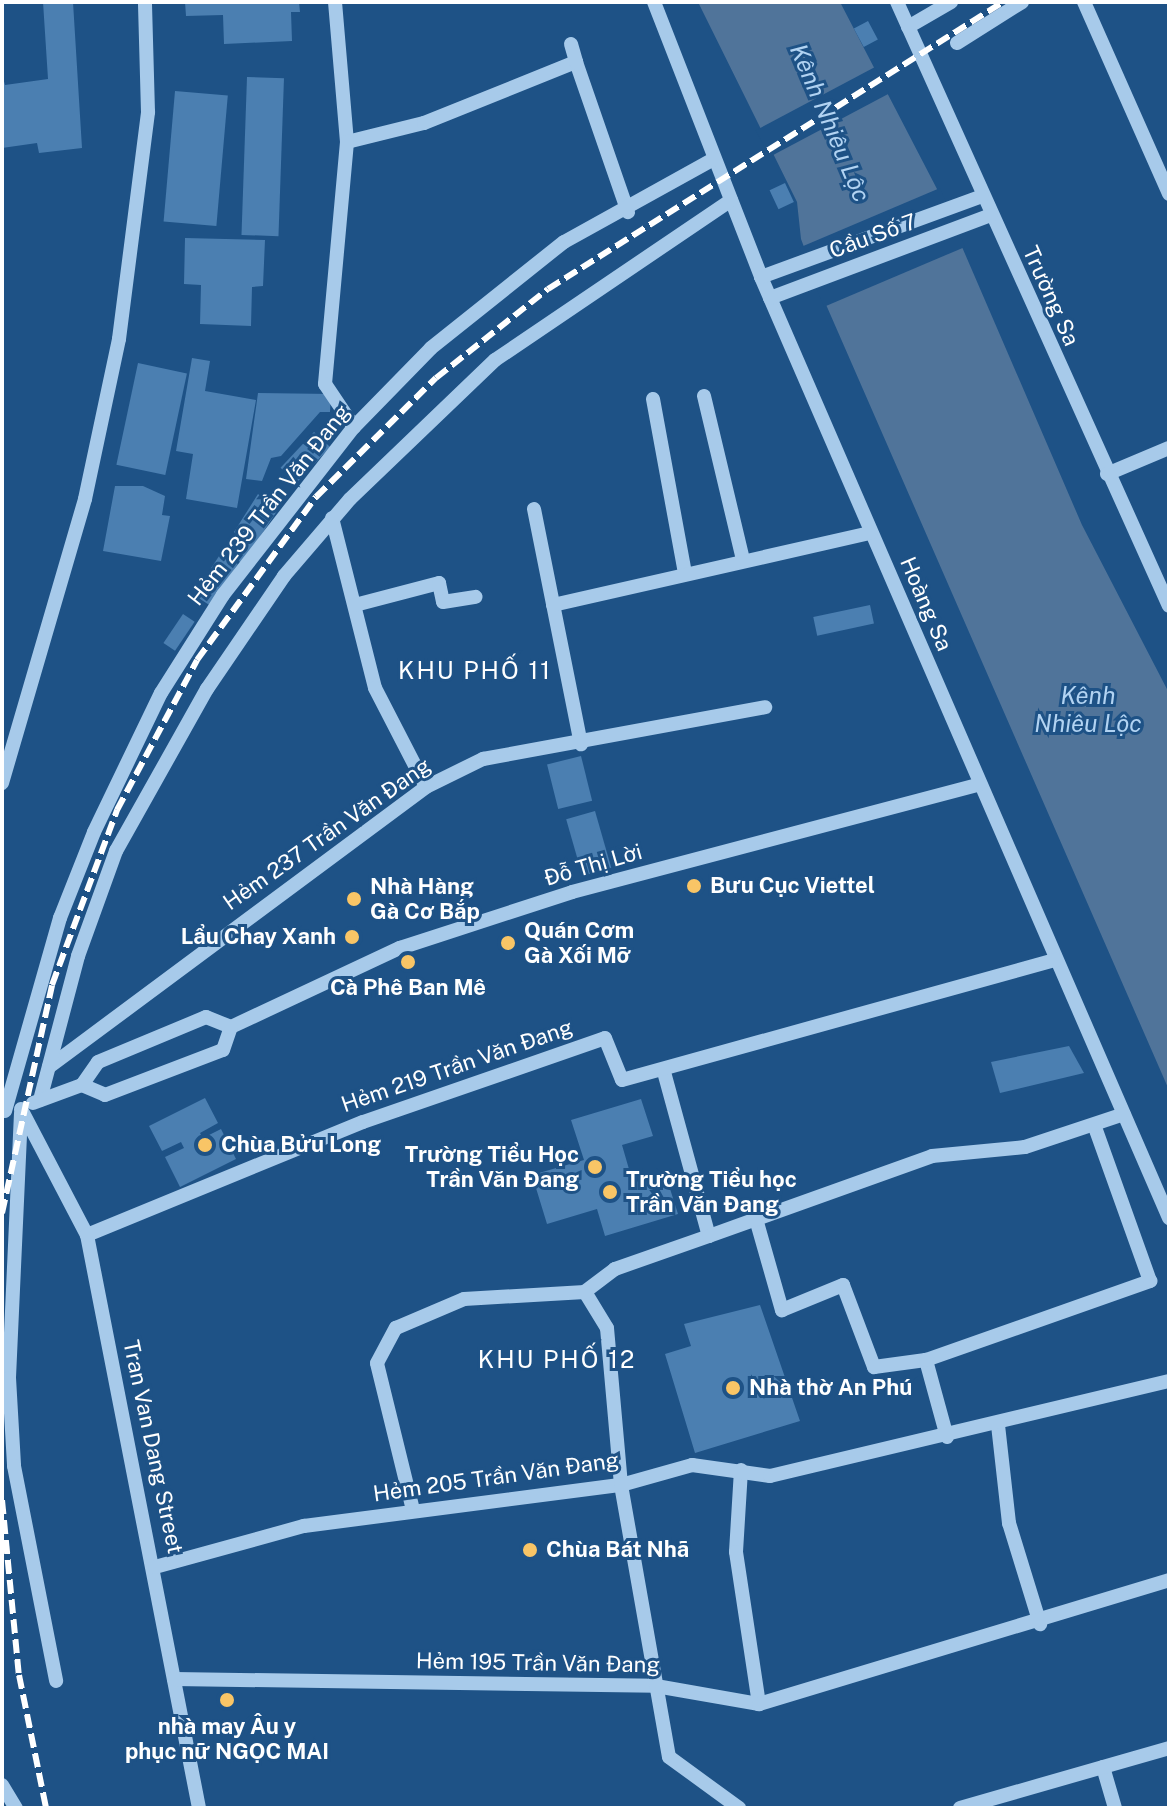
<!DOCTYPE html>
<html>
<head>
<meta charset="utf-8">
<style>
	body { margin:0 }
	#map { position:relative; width:1171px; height:1810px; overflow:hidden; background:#1e5286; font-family:"Public Sans",sans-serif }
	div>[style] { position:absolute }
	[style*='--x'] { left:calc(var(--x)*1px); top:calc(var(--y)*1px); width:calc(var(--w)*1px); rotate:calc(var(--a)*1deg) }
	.water>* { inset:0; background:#50749a }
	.pier>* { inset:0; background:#1e5286; transform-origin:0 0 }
	.building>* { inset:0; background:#4b7fb1; transform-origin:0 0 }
	.minor>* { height:14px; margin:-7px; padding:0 7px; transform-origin:7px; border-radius:7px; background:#a7caea }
	.rail>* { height:6px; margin-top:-3px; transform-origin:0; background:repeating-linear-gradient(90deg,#fff 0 14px,transparent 0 20px) }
	.dots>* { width:22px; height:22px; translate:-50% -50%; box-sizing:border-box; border:4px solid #1e5286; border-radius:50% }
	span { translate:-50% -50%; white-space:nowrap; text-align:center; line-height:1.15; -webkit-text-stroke:6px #1e5286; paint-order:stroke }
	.street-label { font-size:22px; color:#fff }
	.poi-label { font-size:22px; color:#fff; font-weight:700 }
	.left { translate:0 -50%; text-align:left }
	.right { translate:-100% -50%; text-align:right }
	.water-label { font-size:24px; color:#b2d3f2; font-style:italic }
	.neighbourhood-label { font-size:24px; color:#fff; letter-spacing:2px }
	.frame { position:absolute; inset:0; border:4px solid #fff; pointer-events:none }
</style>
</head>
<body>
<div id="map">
	<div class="water">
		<i style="clip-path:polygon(698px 2px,840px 2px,937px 189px,1082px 525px,1169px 693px,1169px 1090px,824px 300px,801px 239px,797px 202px)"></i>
	</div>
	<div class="pier">
		<i style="left:875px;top:67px;width:30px;height:135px;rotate:62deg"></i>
		<i style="left:940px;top:188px;width:64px;height:153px;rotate:67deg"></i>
	</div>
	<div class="building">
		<i style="clip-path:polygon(43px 2px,73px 2px,82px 148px,39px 153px,37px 143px,2px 148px,2px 74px,5px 85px,48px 79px)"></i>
		<i style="clip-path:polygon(185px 2px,299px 2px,300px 12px,291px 12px,292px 41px,224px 44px,223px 15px,186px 16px)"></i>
		<i style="left:868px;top:21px;width:21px;height:16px;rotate:62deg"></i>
		<i style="left:247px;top:77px;width:37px;height:158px;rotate:2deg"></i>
		<i style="left:175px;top:91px;width:53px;height:131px;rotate:5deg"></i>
		<i style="left:785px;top:183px;width:21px;height:17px;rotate:65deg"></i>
		<i style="clip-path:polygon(185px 238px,265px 240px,263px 286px,252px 287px,251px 326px,200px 324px,201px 285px,184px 284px)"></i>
		<i style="clip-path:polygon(192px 358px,210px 361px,205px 391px,256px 400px,237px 508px,186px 499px,193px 454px,176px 451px)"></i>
		<i style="left:138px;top:363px;width:50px;height:104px;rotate:12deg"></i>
		<i style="clip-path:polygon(258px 393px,331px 394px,330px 412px,320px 412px,281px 456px,271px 458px,262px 481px,246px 479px)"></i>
		<i style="left:314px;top:432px;width:22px;height:49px;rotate:43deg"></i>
		<i style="clip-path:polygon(115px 486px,143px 486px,165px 496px,162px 515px,170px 516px,161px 561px,103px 551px)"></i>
		<i style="clip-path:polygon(258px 494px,277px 511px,242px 564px,232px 554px,243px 540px,234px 532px)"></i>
		<i style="left:221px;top:553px;width:20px;height:50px;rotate:33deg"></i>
		<i style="left:870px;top:605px;width:19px;height:58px;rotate:78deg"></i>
		<i style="left:183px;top:614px;width:14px;height:35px;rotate:34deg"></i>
		<i style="left:581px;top:756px;width:46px;height:35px;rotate:76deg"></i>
		<i style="left:595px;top:811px;width:59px;height:30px;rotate:74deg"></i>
		<i style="clip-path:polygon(1069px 1046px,1084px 1073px,1000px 1093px,991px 1062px)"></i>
		<i style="clip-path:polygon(205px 1098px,218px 1123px,200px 1133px,203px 1138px,221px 1129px,236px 1159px,180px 1187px,165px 1157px,184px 1148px,181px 1142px,162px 1151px,149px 1126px)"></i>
		<i style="clip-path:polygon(641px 1099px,653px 1136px,622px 1145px,633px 1183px,665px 1173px,678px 1214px,605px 1236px,597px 1209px,547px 1224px,532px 1175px,584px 1160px,571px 1120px)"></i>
		<i style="clip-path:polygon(760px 1305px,800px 1421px,695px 1453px,665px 1354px,691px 1346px,684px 1324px)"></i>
	</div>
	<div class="minor">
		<i style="--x:335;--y:2;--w:141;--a:85.1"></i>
		<i style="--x:347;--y:142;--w:79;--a:-13.9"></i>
		<i style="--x:424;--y:123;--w:164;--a:-21.9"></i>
		<i style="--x:576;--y:62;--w:159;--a:70.9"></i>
		<i style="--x:654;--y:2;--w:295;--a:68.7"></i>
		<i style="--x:761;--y:277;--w:1026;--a:66.56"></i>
		<i style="--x:897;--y:2;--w:662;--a:65.76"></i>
		<i style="--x:1084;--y:2;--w:210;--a:66.1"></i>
		<i style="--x:908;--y:27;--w:50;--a:-30.2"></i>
		<i style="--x:957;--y:43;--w:77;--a:-32.2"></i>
		<i style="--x:571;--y:44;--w:19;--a:74"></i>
		<i style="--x:347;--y:142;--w:243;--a:95.2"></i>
		<i style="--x:325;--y:384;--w:52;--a:56"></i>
		<i style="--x:761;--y:277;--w:235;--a:-20.1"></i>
		<i style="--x:770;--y:298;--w:236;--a:-20.6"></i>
		<i style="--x:704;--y:396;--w:169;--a:76.6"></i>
		<i style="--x:653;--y:399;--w:177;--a:79.6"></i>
		<i style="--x:1107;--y:474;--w:67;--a:-22.8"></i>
		<i style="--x:534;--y:509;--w:240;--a:78.7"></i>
		<i style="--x:332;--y:518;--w:175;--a:75.8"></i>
		<i style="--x:375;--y:688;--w:111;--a:62.7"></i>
		<i style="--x:355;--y:605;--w:87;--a:-14.7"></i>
		<i style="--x:439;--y:583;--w:19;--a:78"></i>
		<i style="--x:443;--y:602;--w:33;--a:-9"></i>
		<i style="--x:553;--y:605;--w:326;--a:-12.8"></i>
		<i style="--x:2;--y:783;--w:296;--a:-73.7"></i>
		<i style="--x:85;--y:499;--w:164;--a:-78"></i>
		<i style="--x:119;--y:339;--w:229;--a:-82.7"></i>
		<i style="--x:148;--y:112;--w:110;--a:-91.6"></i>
		<i style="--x:49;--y:1067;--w:470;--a:-36.6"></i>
		<i style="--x:426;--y:787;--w:64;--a:-26.2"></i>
		<i style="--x:483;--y:759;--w:287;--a:-10.4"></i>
		<i style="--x:664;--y:1072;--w:170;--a:74.7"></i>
		<i style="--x:709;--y:1236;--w:100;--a:160.7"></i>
		<i style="--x:615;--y:1269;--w:38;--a:143"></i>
		<i style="--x:585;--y:1292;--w:42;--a:58.6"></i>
		<i style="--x:607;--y:1328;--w:158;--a:84.9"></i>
		<i style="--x:621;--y:1485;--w:276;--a:80"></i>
		<i style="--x:669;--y:1757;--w:87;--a:36.1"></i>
		<i style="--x:82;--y:1085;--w:25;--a:23"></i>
		<i style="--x:105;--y:1095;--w:126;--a:-20.9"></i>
		<i style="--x:223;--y:1050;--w:24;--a:-71"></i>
		<i style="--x:231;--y:1027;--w:187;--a:-25.1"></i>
		<i style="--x:400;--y:948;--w:181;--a:-18"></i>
		<i style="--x:572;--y:892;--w:422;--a:-14.8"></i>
		<i style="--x:40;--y:1100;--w:149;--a:-75.2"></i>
		<i style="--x:78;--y:956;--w:112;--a:-70.1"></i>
		<i style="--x:116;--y:851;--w:186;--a:-60.7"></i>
		<i style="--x:207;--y:689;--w:137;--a:-55.7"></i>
		<i style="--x:284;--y:576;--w:101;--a:-49.4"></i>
		<i style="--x:350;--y:499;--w:201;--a:-43.8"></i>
		<i style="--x:495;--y:360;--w:285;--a:-34.1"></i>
		<i style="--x:33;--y:1103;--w:52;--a:-20.2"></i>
		<i style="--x:82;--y:1085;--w:28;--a:-55"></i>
		<i style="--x:98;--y:1062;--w:117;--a:-22.6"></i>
		<i style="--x:206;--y:1017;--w:27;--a:22"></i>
		<i style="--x:21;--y:1109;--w:142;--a:62.4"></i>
		<i style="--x:87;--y:1235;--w:584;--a:78.94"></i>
		<i style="--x:5;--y:1111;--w:201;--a:-74.1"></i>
		<i style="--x:60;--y:918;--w:92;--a:-68.4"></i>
		<i style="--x:94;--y:832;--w:154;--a:-64.3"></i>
		<i style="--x:161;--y:693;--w:116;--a:-57.7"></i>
		<i style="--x:223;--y:595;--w:213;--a:-52.1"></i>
		<i style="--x:354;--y:427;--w:110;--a:-45.7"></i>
		<i style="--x:431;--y:348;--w:170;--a:-38.6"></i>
		<i style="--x:564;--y:242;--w:171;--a:-29"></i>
		<i style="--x:21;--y:1113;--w:265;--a:92.6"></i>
		<i style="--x:9;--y:1378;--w:88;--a:86.7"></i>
		<i style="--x:14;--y:1466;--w:219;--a:78.9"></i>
		<i style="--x:756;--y:1219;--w:95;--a:74.1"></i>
		<i style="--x:782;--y:1310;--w:66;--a:-22.3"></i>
		<i style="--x:843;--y:1285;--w:88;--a:69.3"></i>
		<i style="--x:874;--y:1367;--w:52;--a:-7.7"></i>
		<i style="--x:87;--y:1235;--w:298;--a:-22.3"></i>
		<i style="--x:363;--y:1122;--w:256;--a:-19.1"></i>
		<i style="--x:605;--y:1038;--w:45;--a:68"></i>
		<i style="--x:622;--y:1080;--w:450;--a:-15.5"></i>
		<i style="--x:709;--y:1236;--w:237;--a:-19.7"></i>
		<i style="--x:932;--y:1156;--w:93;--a:-5.5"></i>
		<i style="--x:1025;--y:1147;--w:104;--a:-18.4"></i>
		<i style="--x:998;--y:1425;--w:99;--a:83.6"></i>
		<i style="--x:1009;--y:1523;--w:106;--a:72.9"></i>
		<i style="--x:947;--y:1437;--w:80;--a:-105.3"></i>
		<i style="--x:926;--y:1360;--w:238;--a:-19.4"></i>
		<i style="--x:1150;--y:1281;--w:166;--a:-109.7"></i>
		<i style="--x:741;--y:1470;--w:82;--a:93.5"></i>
		<i style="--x:736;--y:1552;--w:154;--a:81.4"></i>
		<i style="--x:413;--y:1510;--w:151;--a:-103.8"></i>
		<i style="--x:377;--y:1363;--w:40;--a:-62"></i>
		<i style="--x:396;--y:1328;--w:74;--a:-23.1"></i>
		<i style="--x:464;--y:1299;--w:121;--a:-3.3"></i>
		<i style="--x:155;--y:1567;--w:155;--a:-15.4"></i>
		<i style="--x:304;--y:1526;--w:320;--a:-7.4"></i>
		<i style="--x:621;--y:1485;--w:74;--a:-15.7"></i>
		<i style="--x:692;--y:1465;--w:79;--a:8"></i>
		<i style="--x:770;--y:1476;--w:410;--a:-13.4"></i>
		<i style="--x:174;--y:1679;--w:482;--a:0.8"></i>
		<i style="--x:656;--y:1686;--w:105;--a:9.9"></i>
		<i style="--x:759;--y:1704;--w:428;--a:-16.8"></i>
		<i style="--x:1103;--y:1767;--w:43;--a:73.7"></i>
		<i style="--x:2;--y:1785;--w:27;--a:59"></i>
		<i style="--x:960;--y:1808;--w:217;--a:-16"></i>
	</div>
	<div class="rail">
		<i style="--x:2;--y:1213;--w:233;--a:-77.6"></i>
		<i style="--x:52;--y:985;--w:187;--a:-69.6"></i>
		<i style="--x:117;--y:810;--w:170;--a:-61.9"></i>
		<i style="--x:197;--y:660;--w:202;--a:-53.9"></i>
		<i style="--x:316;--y:497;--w:169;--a:-44.8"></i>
		<i style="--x:436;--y:378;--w:143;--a:-38.5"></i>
		<i style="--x:548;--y:289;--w:538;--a:-32.24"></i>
		<i style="--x:2;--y:1500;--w:176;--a:84.5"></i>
		<i style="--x:19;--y:1675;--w:136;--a:78.5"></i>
	</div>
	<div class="dots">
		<i style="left:694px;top:886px;background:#f9c566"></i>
		<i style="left:354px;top:899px;background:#f9c566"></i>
		<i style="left:352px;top:937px;background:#f9c566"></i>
		<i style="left:508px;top:943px;background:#f9c566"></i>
		<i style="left:408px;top:962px;background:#f9c566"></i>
		<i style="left:205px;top:1145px;background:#f9c566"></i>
		<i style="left:595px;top:1167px;background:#f9c566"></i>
		<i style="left:610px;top:1192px;background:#f9c566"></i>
		<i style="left:733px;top:1388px;background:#f9c566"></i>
		<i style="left:530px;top:1550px;background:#f9c566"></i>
		<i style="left:227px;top:1700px;background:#f9c566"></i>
	</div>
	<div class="street-label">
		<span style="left:873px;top:236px;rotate:-20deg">Cầu Số 7</span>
		<span style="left:1051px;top:296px;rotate:66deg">Trường Sa</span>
		<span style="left:269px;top:505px;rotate:-52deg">Hẻm 239 Trần Văn Đang</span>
		<span style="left:926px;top:604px;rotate:67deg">Hoàng Sa</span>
		<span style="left:327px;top:834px;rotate:-35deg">Hẻm 237 Trần Văn Đang</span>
		<span style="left:593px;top:865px;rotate:-16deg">Đỗ Thị Lời</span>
		<span style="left:457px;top:1066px;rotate:-19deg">Hẻm 219 Trần Văn Ðang</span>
		<span style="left:153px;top:1447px;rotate:78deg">Tran Van Dang Street</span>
		<span style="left:496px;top:1477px;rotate:-8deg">Hẻm 205 Trần Văn Ðang</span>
		<span style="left:538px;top:1663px;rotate:1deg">Hẻm 195 Trần Văn Ðang</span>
	</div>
	<div class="poi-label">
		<span class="left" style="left:370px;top:899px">Nhà Hàng<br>Gà Cơ Bắp</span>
		<span class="left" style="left:710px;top:886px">Bưu Cục Viettel</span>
		<span class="left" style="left:524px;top:943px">Quán Cơm<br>Gà Xối Mỡ</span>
		<span class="right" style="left:336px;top:937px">Lẩu Chay Xanh</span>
		<span style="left:408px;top:988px">Cà Phê Ban Mê</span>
		<span class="left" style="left:221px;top:1145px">Chùa Bửu Long</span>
		<span class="right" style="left:579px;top:1167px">Trường Tiểu Học<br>Trần Văn Đang</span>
		<span class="left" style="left:626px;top:1192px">Trường Tiểu học<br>Trần Văn Đang</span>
		<span class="left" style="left:749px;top:1388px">Nhà thờ An Phú</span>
		<span class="left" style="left:546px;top:1550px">Chùa Bát Nhã</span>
		<span style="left:227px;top:1739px">nhà may Âu y<br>phục nữ NGỌC MAI</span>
	</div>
	<div class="water-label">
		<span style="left:830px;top:123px;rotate:67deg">Kênh Nhiêu Lộc</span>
		<span style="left:1088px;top:710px">Kênh<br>Nhiêu Lộc</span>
	</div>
	<div class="neighbourhood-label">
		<span style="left:475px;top:671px">KHU PHỐ 11</span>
		<span style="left:557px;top:1360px">KHU PHỐ 12</span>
	</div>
	<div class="frame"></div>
</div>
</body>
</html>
